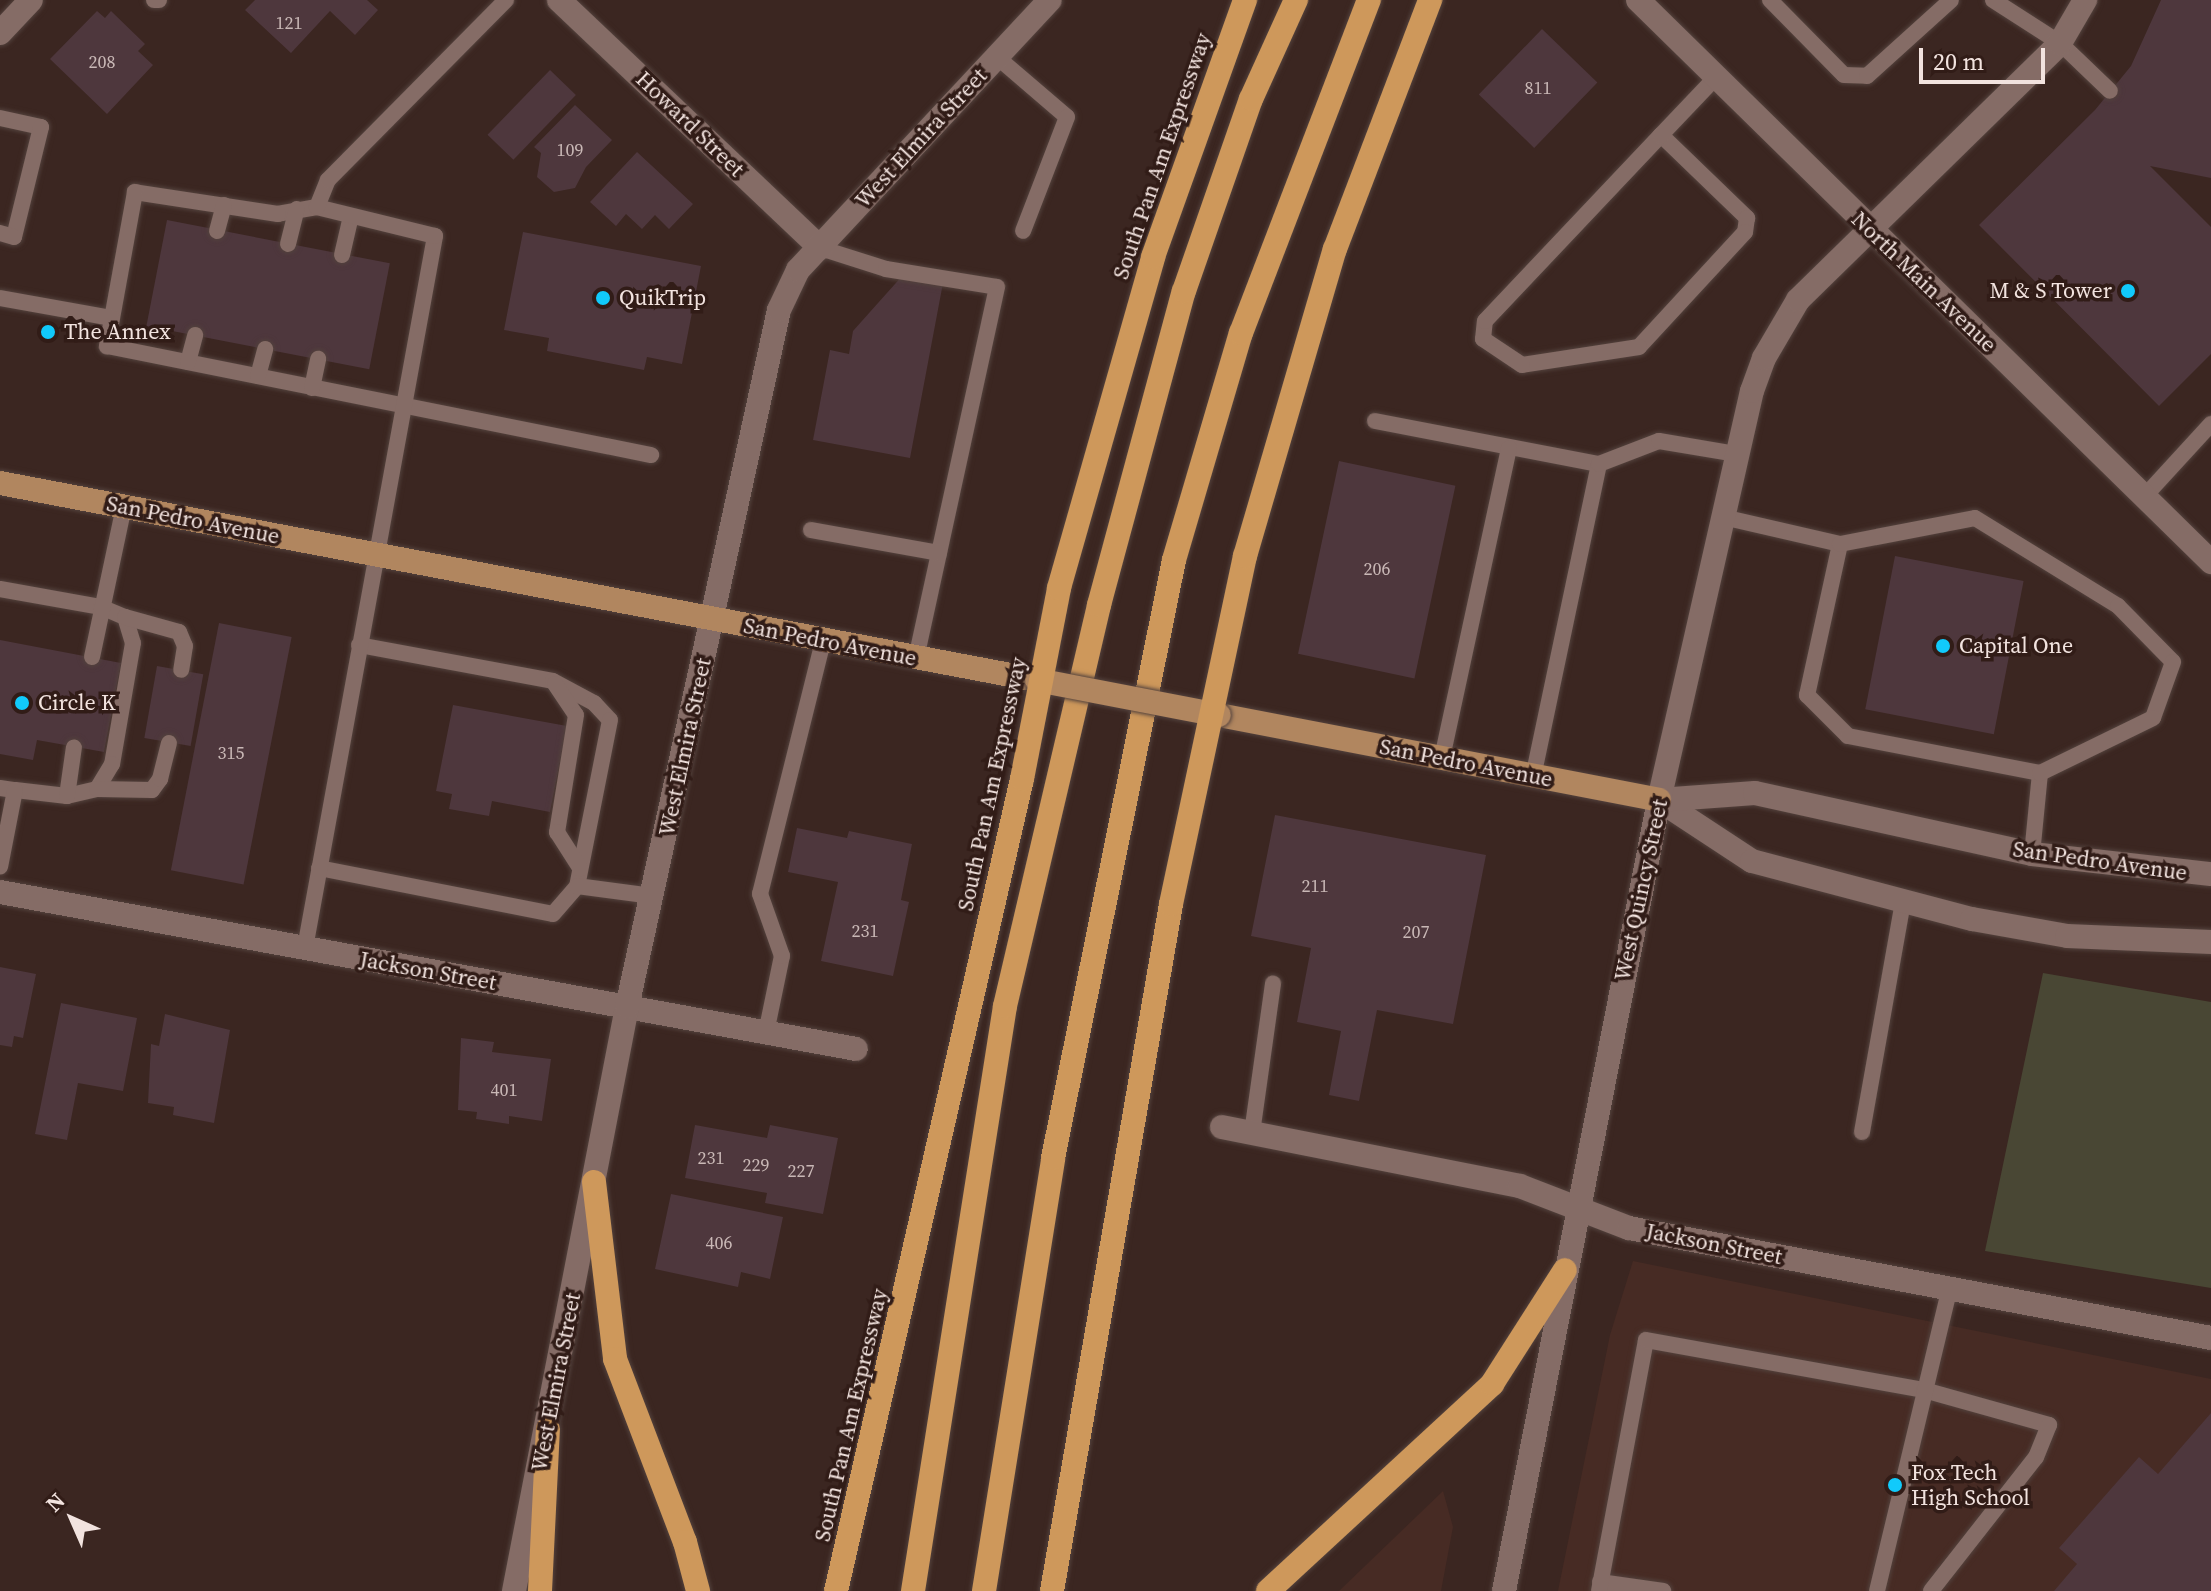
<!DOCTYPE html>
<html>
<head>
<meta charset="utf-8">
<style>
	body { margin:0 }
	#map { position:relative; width:2211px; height:1591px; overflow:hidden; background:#3b2621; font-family:"Source Serif 4",serif }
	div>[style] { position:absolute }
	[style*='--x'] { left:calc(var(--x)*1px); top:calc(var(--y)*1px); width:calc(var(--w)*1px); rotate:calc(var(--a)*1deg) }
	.built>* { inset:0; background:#472b24 }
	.green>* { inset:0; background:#494734 }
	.building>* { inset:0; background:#4e373d; transform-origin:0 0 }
	.roads { filter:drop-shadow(0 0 2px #53423d) drop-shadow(0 0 2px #53423d) }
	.lane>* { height:16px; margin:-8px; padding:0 8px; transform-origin:8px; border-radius:8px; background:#856c66 }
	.street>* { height:24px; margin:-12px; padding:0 12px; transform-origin:12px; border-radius:12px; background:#856c66 }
	.secondary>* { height:24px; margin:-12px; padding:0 12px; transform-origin:12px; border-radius:12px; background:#856c66 }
	.primary>* { height:24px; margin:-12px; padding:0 12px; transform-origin:12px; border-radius:12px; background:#b1865f }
	.highway>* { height:24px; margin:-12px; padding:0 12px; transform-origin:12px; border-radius:12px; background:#ce985b }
	.bridges { filter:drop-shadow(0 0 2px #53423d) drop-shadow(0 0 2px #53423d) }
	.primary-bridge>* { height:24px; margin:-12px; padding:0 12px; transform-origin:12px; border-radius:12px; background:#b1865f }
	.highway-bridge>* { height:24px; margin:-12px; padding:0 12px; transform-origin:12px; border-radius:12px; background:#ce985b }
	.dots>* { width:22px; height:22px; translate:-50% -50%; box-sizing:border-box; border:4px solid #311c17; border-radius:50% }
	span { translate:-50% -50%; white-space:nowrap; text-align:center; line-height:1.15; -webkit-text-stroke:7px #311c17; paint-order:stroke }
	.number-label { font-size:18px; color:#c9b8b6 }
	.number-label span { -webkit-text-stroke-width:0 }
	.street-label { font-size:22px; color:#f2e3df }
	.poi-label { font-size:22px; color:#f2e3df }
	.right { translate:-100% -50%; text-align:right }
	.left { translate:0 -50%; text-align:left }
	.north { position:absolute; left:32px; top:1479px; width:80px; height:80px; -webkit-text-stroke:6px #311c17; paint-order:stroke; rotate:315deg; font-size:22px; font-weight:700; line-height:32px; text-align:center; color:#f2e3df }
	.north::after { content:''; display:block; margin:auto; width:28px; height:36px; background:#f2e3df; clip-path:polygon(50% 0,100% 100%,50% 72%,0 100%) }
	.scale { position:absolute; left:1919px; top:48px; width:126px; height:36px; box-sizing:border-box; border:4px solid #f2e3df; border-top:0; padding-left:10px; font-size:24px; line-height:28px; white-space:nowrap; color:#f2e3df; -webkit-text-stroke:6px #311c17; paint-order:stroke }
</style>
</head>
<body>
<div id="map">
	<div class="built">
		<i style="clip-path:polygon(1633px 1261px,2211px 1379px,2211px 1591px,1558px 1591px,1610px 1335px)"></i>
		<i style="clip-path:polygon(1443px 1491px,1453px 1527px,1441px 1591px,1339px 1591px)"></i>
	</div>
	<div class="green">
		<i style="clip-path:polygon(2043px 973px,2211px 1002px,2211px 1288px,1985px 1251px)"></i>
	</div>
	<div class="building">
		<i style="clip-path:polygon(255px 0,367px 0,378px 10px,355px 35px,330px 11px,291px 53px,245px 10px)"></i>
		<i style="clip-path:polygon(2161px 0,2211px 0,2211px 178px,2150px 166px,2211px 227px,2211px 354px,2159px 406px,1979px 225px,2095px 110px,2131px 66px)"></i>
		<i style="clip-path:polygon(97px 11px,105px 18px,111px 11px,145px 44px,138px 51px,153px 65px,107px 114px,50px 59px)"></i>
		<i style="left:1542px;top:29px;width:77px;height:91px;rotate:44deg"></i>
		<i style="left:550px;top:70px;width:36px;height:90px;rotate:44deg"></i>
		<i style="clip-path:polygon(575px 105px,612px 140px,586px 167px,575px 188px,554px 192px,537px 177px,541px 153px,534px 147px)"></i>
		<i style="clip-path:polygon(637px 152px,693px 204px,669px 229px,655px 215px,642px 229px,626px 214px,616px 226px,590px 202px)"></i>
		<i style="left:167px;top:220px;width:227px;height:108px;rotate:11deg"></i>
		<i style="clip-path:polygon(523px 232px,701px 266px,682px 364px,647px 357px,644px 370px,547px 351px,549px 338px,504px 330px)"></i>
		<i style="clip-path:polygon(903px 275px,943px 283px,910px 458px,813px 440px,830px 350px,849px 354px,853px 331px)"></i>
		<i style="left:1339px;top:461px;width:119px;height:197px;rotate:12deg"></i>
		<i style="left:1895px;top:556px;width:131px;height:156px;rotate:11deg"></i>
		<i style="left:219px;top:623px;width:74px;height:252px;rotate:11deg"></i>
		<i style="clip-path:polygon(0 640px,121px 663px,104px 752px,37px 740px,33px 760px,0 754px)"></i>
		<i style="left:157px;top:666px;width:47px;height:73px;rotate:10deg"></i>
		<i style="clip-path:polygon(453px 705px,567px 726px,550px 812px,492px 801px,489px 816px,449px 809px,452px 794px,436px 791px)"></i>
		<i style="clip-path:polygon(1275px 815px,1486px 855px,1453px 1024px,1377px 1010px,1359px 1101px,1329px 1095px,1341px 1031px,1297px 1022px,1311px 948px,1251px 936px)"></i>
		<i style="clip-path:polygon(797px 828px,847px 838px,849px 831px,912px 844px,901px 900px,909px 902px,893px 976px,821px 961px,838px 882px,788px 872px)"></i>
		<i style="clip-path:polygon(0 967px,36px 974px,23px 1038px,14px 1036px,12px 1047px,0 1045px)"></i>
		<i style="clip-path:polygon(61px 1003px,137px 1018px,123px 1091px,78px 1083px,67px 1140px,35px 1134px)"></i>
		<i style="clip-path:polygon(165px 1014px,230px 1030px,214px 1123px,173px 1115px,174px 1107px,148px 1103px,151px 1044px,159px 1046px)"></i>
		<i style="clip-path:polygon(461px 1038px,494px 1042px,492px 1052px,551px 1059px,542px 1121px,509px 1116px,509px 1124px,476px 1119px,477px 1112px,458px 1110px)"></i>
		<i style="clip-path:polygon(695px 1125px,767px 1138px,770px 1125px,838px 1138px,823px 1214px,765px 1203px,767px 1193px,685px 1178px)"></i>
		<i style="clip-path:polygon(671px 1194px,783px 1217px,770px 1279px,741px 1272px,738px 1287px,655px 1269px)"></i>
		<i style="clip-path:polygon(2211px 1413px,2211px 1591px,2054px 1591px,2077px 1564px,2059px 1548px,2139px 1457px,2158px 1474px)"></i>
	</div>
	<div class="roads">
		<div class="lane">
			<i style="--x:154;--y:0;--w:5;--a:0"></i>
			<i style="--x:1770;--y:0;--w:105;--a:45.4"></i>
			<i style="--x:1844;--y:75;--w:23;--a:2"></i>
			<i style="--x:1867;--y:76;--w:113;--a:-42.1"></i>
			<i style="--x:1993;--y:0;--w:80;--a:32.7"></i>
			<i style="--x:2060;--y:43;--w:69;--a:43.8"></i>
			<i style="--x:997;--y:57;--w:92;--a:40.6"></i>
			<i style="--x:1067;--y:117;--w:122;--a:111.1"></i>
			<i style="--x:0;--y:118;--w:42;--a:12.4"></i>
			<i style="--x:41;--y:127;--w:113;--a:103.8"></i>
			<i style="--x:14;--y:237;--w:15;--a:-164"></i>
			<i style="--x:1661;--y:135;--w:120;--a:44"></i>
			<i style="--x:1747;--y:218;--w:14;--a:98"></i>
			<i style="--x:1745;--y:232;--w:156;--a:132.7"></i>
			<i style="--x:1639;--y:347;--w:118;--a:171.3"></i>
			<i style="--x:1522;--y:365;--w:47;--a:-146.3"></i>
			<i style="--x:1483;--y:339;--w:18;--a:-84"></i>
			<i style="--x:1485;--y:321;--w:256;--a:-46.6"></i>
			<i style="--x:1661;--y:135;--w:80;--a:-46.5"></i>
			<i style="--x:317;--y:207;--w:40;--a:170"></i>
			<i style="--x:278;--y:214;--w:145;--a:-171.3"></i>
			<i style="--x:135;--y:192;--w:157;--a:100.3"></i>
			<i style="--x:107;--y:346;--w:555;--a:11.33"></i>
			<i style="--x:217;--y:231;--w:27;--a:-75"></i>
			<i style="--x:288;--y:244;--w:36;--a:-76"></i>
			<i style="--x:820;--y:248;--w:69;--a:17.7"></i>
			<i style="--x:886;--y:269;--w:112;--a:9.2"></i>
			<i style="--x:997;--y:287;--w:380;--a:102.3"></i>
			<i style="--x:342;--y:255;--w:40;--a:-77"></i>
			<i style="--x:0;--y:298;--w:113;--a:10.2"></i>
			<i style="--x:188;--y:362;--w:28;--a:-75"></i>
			<i style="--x:258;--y:376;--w:28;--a:-75"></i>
			<i style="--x:312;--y:388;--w:30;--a:-78"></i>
			<i style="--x:1375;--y:421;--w:228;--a:10.9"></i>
			<i style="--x:1599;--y:464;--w:319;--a:101.9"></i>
			<i style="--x:1599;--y:464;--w:64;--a:-21"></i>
			<i style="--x:1659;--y:441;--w:79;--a:9.5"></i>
			<i style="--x:2144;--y:497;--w:99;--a:-47.5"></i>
			<i style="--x:1723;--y:517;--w:120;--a:13"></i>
			<i style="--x:1840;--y:544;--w:155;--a:102.3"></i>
			<i style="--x:1807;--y:695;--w:58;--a:45"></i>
			<i style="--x:1848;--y:736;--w:196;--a:10.9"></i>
			<i style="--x:2040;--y:773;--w:81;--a:95.6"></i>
			<i style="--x:811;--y:530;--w:130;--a:10.2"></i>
			<i style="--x:1840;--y:544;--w:137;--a:-10.9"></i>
			<i style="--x:1975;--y:518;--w:168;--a:31.6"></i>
			<i style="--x:2118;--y:606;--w:78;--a:45.5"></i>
			<i style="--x:2173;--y:662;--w:59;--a:109.7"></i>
			<i style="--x:2153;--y:718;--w:126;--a:154"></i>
			<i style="--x:0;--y:589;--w:103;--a:10.1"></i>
			<i style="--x:101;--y:607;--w:26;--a:23"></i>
			<i style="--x:125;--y:617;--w:27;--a:73"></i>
			<i style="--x:133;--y:643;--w:123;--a:99.8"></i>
			<i style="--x:112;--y:764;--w:29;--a:121"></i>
			<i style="--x:97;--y:789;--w:31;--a:167"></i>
			<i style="--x:67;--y:796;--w:52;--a:-173.4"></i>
			<i style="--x:125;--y:617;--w:56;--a:15.5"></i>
			<i style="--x:179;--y:632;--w:15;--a:67"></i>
			<i style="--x:185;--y:646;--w:24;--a:99"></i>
			<i style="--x:359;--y:645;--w:197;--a:10.5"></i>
			<i style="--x:553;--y:681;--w:47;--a:28.2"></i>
			<i style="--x:594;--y:703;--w:23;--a:47"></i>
			<i style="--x:610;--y:720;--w:169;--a:101.2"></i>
			<i style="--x:92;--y:657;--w:154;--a:-78"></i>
			<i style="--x:555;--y:684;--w:37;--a:56"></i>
			<i style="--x:576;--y:715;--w:119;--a:99.2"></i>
			<i style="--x:557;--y:832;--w:43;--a:57.4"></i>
			<i style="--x:1442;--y:758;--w:317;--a:-77.8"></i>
			<i style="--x:0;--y:788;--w:15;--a:8"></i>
			<i style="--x:15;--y:790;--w:78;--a:101"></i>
			<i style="--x:97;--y:789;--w:55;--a:1"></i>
			<i style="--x:152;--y:790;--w:14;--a:-54"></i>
			<i style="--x:160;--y:779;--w:37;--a:-76"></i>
			<i style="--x:67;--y:796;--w:49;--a:-81.9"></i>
			<i style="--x:319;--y:868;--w:238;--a:11.1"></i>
			<i style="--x:553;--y:914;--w:37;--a:-49"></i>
			<i style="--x:577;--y:886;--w:76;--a:7.6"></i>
			<i style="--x:305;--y:948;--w:724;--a:-79.65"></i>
			<i style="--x:435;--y:236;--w:122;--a:-166.2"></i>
			<i style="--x:317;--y:207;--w:29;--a:-68"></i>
			<i style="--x:328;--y:180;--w:253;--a:-45.3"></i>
			<i style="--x:766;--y:1033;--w:79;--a:-78.3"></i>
			<i style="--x:782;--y:956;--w:66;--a:-109.5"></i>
			<i style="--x:760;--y:894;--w:261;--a:-76"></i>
			<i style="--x:1862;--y:1132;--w:235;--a:-79.9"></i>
			<i style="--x:1252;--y:1133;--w:151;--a:-82"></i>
			<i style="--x:1600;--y:1582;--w:64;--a:8.1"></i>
			<i style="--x:1599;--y:1591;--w:255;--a:-79.4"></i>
			<i style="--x:1646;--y:1340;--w:282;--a:10.2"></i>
			<i style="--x:1924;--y:1390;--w:130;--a:15.6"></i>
			<i style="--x:2049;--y:1425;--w:35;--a:112"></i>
			<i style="--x:2036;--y:1457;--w:170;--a:128.1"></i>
			<i style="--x:1877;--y:1591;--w:309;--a:-76.5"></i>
		</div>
		<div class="street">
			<i style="--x:559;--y:0;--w:360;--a:43.5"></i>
			<i style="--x:0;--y:33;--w:45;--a:-46.8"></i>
			<i style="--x:0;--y:892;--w:870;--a:10.39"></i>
			<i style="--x:1222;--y:1127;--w:304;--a:11.2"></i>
			<i style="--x:1520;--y:1186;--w:117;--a:21.1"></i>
			<i style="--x:1629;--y:1228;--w:592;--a:10.7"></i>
		</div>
		<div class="secondary">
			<i style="--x:1638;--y:0;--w:803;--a:44.44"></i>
			<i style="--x:1659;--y:800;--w:111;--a:33.3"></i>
			<i style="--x:1752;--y:861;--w:228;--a:14.8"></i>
			<i style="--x:1972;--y:919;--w:97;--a:10.1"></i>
			<i style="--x:2067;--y:936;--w:144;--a:2.4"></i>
			<i style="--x:1659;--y:800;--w:96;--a:-4.2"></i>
			<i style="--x:1755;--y:793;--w:284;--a:12.4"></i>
			<i style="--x:2032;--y:854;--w:180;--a:6.4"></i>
			<i style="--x:514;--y:1591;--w:595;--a:-79.05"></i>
			<i style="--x:627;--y:1007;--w:713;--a:-77.7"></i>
			<i style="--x:779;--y:310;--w:44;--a:-64.6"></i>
			<i style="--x:798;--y:270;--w:369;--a:-47"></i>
			<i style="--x:1504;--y:1591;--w:806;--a:-78.91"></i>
			<i style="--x:1659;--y:800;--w:419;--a:-77.2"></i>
			<i style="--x:1752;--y:391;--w:35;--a:-70"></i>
			<i style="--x:1764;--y:358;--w:67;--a:-59.6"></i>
			<i style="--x:1798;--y:300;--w:367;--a:-44.4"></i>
			<i style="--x:2060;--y:43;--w:50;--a:-59.8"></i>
		</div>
		<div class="primary">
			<i style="--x:0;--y:483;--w:1056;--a:10.76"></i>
			<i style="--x:1219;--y:715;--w:448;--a:10.9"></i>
		</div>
		<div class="highway">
			<i style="--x:594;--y:1182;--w:178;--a:83.2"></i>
			<i style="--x:615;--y:1359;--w:196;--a:69.1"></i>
			<i style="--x:685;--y:1542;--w:51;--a:75.1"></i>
			<i style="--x:540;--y:1591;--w:162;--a:-87.2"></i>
			<i style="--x:913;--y:1591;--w:592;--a:-81.06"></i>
			<i style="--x:1005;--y:1006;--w:412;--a:-76.8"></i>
			<i style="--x:1099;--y:605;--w:325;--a:-74.9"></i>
			<i style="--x:1184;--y:291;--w:203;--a:-70.8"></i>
			<i style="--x:1251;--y:99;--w:109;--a:-65.6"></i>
			<i style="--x:984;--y:1591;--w:438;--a:-80.9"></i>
			<i style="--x:1053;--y:1158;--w:610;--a:-78.56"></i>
			<i style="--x:1174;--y:560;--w:237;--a:-73.6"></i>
			<i style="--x:1241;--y:333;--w:357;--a:-69"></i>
			<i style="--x:1268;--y:1591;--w:305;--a:-42.7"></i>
			<i style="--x:1492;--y:1384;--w:135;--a:-57.4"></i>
		</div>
	</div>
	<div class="bridges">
		<div class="primary-bridge">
			<i style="--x:1037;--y:680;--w:185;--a:10.9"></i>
		</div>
		<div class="highway-bridge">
			<i style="--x:836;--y:1591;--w:833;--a:-77.1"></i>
			<i style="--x:1022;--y:779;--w:195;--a:-79"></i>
			<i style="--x:1059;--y:588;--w:344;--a:-74.1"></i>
			<i style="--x:1153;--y:257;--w:273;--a:-70.3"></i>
			<i style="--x:1052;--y:1591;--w:697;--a:-80.17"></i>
			<i style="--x:1171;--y:904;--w:356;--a:-78"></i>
			<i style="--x:1245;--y:556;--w:320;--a:-73.7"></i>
			<i style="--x:1335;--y:249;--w:267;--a:-69.1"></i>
		</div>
	</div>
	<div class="dots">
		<i style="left:2128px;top:291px;background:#11cafb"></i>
		<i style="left:603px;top:298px;background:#11cafb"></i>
		<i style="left:48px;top:332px;background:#11cafb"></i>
		<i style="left:1943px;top:646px;background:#11cafb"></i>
		<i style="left:22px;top:703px;background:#11cafb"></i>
		<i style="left:1895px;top:1485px;background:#11cafb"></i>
	</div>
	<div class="number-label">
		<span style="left:289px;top:23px">121</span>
		<span style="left:102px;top:62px">208</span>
		<span style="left:1538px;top:88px">811</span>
		<span style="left:570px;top:150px">109</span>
		<span style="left:1377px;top:569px">206</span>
		<span style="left:231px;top:753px">315</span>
		<span style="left:1315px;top:886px">211</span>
		<span style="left:865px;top:931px">231</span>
		<span style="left:1416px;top:932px">207</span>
		<span style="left:504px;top:1090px">401</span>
		<span style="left:711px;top:1158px">231</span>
		<span style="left:756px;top:1165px">229</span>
		<span style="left:801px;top:1171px">227</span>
		<span style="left:719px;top:1243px">406</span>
	</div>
	<div class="street-label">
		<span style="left:690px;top:124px;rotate:44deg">Howard Street</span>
		<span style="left:921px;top:138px;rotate:-47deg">West Elmira Street</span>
		<span style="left:1162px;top:156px;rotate:-71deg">South Pan Am Expressway</span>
		<span style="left:1924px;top:282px;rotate:44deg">North Main Avenue</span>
		<span style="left:193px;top:520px;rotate:11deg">San Pedro Avenue</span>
		<span style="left:830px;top:642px;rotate:11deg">San Pedro Avenue</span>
		<span style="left:685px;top:747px;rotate:-78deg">West Elmira Street</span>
		<span style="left:1466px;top:763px;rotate:11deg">San Pedro Avenue</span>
		<span style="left:992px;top:784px;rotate:-78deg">South Pan Am Expressway</span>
		<span style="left:2100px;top:861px;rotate:8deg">San Pedro Avenue</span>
		<span style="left:1641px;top:890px;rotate:-78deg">West Quincy Street</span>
		<span style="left:428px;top:971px;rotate:10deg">Jackson Street</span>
		<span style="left:1714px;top:1244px;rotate:11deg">Jackson Street</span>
		<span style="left:556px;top:1382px;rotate:-79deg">West Elmira Street</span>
		<span style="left:851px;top:1415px;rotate:-77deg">South Pan Am Expressway</span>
	</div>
	<div class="poi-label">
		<span class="right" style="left:2112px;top:291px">M &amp; S Tower</span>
		<span class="left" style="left:619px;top:298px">QuikTrip</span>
		<span class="left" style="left:64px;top:332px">The Annex</span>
		<span class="left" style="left:1959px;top:646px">Capital One</span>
		<span class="left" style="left:38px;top:703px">Circle K</span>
		<span class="left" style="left:1911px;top:1485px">Fox Tech<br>High School</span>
	</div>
	<div class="north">N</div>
	<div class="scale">20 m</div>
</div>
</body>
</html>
